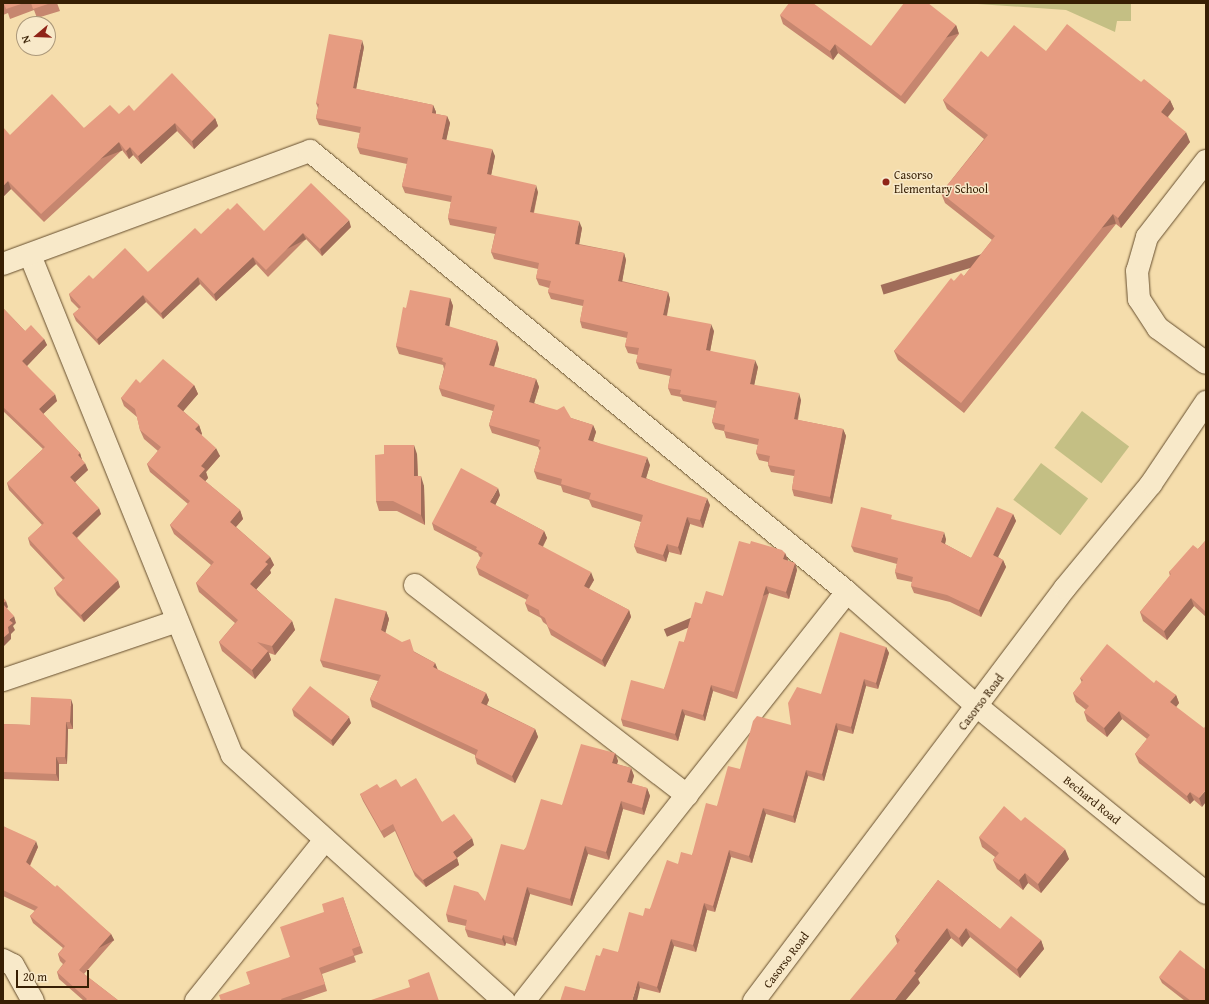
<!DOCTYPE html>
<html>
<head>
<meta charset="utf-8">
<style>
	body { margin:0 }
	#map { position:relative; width:1209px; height:1004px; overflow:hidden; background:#f5ddac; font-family:"Gentium Book Plus",serif }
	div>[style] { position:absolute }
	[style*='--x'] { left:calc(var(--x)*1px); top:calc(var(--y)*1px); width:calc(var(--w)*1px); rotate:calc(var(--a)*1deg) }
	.green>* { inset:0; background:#c4bf84; transform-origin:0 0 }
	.roads { filter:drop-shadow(0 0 1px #664e2e) drop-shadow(0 0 1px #664e2e) }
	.minor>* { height:22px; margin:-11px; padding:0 11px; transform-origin:11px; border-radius:11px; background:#f8e9c9 }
	.wall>* { inset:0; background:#c6866f }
	.shaded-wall>* { inset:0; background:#a16d5a; transform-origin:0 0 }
	.building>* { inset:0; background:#e69c81; transform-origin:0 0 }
	.dots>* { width:11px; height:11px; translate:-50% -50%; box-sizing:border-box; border:2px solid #f8e9c9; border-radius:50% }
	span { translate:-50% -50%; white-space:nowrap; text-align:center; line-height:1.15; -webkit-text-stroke:3px #f8e9c9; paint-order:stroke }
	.poi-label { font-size:12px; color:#371f04 }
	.left { translate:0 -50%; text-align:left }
	.street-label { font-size:12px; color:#371f04 }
	.frame { position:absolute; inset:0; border:4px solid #371f04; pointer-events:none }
	.north { position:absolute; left:16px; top:16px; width:40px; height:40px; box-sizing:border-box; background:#f8e9c9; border:1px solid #ab987a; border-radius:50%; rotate:251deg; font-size:11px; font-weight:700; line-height:16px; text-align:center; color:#371f04 }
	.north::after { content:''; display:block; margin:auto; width:14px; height:18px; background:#8f2418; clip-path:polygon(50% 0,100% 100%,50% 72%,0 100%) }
	.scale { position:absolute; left:16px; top:970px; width:73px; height:18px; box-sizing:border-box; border:2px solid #371f04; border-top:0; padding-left:5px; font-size:12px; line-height:14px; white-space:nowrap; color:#371f04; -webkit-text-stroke:3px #f8e9c9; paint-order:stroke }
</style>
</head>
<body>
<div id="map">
	<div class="green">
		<i style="clip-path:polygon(963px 3px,1131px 3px,1131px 21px,1117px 21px,1115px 32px,1066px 10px)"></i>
		<i style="left:1082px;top:411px;width:59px;height:46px;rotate:37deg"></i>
		<i style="left:1041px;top:463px;width:59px;height:46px;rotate:37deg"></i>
	</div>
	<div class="roads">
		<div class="minor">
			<i style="--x:1206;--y:161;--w:96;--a:127.8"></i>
			<i style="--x:1147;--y:237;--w:35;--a:106"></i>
			<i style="--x:1137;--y:271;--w:28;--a:86"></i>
			<i style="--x:1139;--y:299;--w:35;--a:57"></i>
			<i style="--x:1158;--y:328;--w:59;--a:36.1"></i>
			<i style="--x:30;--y:255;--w:539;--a:68"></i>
			<i style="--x:232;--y:755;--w:367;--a:42.1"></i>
			<i style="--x:3;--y:264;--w:327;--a:-20.2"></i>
			<i style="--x:310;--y:151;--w:695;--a:39.39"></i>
			<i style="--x:847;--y:592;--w:174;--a:41.3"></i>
			<i style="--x:978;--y:707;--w:294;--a:39.2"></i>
			<i style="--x:415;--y:585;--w:344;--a:37.7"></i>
			<i style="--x:3;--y:680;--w:184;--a:-18.7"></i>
			<i style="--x:3;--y:960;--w:11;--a:27"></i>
			<i style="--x:13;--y:965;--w:41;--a:60.9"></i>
			<i style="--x:196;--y:1001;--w:206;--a:-51.3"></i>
			<i style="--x:524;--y:1001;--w:521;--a:-51.7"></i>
			<i style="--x:754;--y:1001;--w:517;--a:-53.02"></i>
			<i style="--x:1065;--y:588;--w:135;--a:-50.4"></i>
			<i style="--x:1151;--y:484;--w:99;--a:-56.1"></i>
		</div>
	</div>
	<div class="wall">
		<i style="clip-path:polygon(3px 3px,57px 3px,60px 11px,37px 18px,34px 10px,10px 19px,8px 13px,3px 15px)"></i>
		<i style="clip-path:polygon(780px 15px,871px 46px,956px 25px,959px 34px,905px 104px,838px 53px,833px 60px,783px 24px)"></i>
		<i style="clip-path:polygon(364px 47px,356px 89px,433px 105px,436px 112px,436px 114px,447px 116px,450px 123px,446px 140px,495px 156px,491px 175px,538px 192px,534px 213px,582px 228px,579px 244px,624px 253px,626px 260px,622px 281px,668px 292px,670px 299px,667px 316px,714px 331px,710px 351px,758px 367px,754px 385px,801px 400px,798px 420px,843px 429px,846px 436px,832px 504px,794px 496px,792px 489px,794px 476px,771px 472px,768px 465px,768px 462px,759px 460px,756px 453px,758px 445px,726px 438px,724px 431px,715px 429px,712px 422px,715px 408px,683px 401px,681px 397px,671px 395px,668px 388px,670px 376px,639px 369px,636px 362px,638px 355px,628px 353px,625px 346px,627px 338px,582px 328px,580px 321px,583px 306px,551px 299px,548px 292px,549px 288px,539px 285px,536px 278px,538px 269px,494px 259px,491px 252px,495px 234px,450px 225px,448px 218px,451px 202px,405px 193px,402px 186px,407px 164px,360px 154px,357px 147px,360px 133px,319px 125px,316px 118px,318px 108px,316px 103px)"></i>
		<i style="clip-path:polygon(1046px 51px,1141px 82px,1170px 100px,1174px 109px,1168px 117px,1190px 142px,1121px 228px,1116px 224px,964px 413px,898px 360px,894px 351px,954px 281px,964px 276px,992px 240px,945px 203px,941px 193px,984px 139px,947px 109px,943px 100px,988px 57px)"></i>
		<i style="clip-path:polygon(134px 111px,215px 118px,218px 126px,194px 149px,177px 131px,141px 164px,133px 155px,129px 159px,122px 150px,44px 222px,11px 189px,3px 197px,10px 135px,84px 128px,119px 114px)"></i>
		<i style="clip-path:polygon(351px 227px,322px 256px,306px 239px,268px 277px,256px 264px,216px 301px,200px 284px,163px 319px,146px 302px,99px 345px,76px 321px,73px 314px,79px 309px,71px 301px,69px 294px,93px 279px,148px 272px,201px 234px,264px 231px)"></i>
		<i style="clip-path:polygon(450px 298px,453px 306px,449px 327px,497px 341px,499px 349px,494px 367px,536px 379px,539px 387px,534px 403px,571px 418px,593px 425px,596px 432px,593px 441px,650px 465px,646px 478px,710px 505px,703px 528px,690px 524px,681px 555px,669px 552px,666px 562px,637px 553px,634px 546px,641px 522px,592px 507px,589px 500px,563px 492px,561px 486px,537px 479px,534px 471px,540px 451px,538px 447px,492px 433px,489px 425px,493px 411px,442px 396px,439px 388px,444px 369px,443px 365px,399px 354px,396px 346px,406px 308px)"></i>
		<i style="clip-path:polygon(3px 308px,25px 331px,44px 339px,47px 345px,27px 366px,57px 401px,43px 414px,80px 453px,82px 460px,88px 470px,75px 482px,101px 514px,77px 538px,120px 587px,84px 622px,57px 595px,54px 588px,63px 580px,30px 545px,28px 538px,42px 525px,9px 490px,7px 483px,43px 449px,3px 411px)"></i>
		<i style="clip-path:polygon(140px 383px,194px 385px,198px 394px,183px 411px,199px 425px,202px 434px,201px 435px,220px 456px,206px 472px,208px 478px,205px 481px,240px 510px,243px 519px,236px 527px,270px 557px,274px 565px,270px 570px,271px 573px,256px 589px,292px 621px,295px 630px,275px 655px,269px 653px,271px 660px,255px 679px,222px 651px,219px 642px,235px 623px,199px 592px,196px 583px,211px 565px,174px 534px,170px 525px,188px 504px,150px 472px,147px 464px,158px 451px,144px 439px,140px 430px,137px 417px,124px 406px,121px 398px)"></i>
		<i style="clip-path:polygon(417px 454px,418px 476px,424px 486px,425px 525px,397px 511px,379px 511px,376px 501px)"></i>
		<i style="clip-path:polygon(500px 495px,495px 505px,544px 531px,547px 538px,543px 547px,594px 580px,589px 589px,629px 610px,631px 617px,605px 667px,551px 635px,547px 625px,543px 622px,541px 618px,528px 611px,525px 603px,527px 600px,479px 575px,476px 567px,481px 558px,479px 556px,478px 553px,434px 530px,432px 523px)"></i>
		<i style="clip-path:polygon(1013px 514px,1016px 521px,998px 557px,1003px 560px,1006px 567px,981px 617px,950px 602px,914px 593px,911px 586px,912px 582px,897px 579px,895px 572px,897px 564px,854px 552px,851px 546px,893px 520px,946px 539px,945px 544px,971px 558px)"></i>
		<i style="clip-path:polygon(1206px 540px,1206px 617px,1194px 606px,1167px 640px,1143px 621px,1140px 612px,1170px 576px,1169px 572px,1198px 549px)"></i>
		<i style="clip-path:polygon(750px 544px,785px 553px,788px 560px,787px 561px,795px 563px,797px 570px,789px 599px,769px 593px,737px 699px,713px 691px,705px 721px,685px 715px,678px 741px,623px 726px,621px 719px,664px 689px,684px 642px,702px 604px,723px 596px)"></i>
		<i style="clip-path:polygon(386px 611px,389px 619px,385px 633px,415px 652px,435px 663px,438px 670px,486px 693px,489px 700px,487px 705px,535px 729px,538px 737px,515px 783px,477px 764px,475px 757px,475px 755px,372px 707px,370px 699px,378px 681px,323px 667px,320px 660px)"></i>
		<i style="clip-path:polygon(886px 647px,889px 653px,878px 689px,866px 686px,853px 734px,838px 730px,824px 781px,808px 776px,795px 823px,766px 814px,752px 863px,731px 857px,715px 912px,707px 910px,696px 952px,674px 946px,660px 993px,640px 988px,585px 991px,600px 956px,618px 952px,643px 916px,650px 909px,678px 864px,692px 855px,717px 806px,740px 769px,791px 725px,821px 694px)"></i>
		<i style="clip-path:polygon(1080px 678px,1154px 683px,1176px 695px,1179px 703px,1176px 707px,1202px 807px,1194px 800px,1190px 804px,1139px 763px,1135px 754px,1147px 739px,1122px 719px,1107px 737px,1087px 721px,1084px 712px,1086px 710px,1076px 702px,1073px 693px,1082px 683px)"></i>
		<i style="clip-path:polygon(73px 705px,73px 729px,68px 729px,67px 764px,59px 764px,59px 781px,4px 779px,3px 794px,3px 724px,30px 725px)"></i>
		<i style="clip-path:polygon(292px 709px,351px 723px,333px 746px,294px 716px)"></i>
		<i style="clip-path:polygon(615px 753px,618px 761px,617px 764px,631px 768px,634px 776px,631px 784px,647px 788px,650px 796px,644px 815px,623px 809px,609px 860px,588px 854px,572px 906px,530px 894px,516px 946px,506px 943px,505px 946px,468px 937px,465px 929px,466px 926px,448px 922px,446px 914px,485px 901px,524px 850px,562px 805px)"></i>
		<i style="clip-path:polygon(401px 787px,442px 822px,474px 845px,457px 858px,459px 865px,426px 887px,415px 876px,395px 831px,384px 838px,363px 801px,360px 794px,380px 788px)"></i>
		<i style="clip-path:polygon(3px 826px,38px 847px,30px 866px,55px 887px,111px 934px,114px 940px,84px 974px,119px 1001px,84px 1001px,59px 979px,57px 972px,63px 964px,60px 961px,58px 954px,63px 948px,33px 923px,30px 916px,35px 911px,3px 896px)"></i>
		<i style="clip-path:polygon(979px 837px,1069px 859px,1041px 893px,1028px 883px,1023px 890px,997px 869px,993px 860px,995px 857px,982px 847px)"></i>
		<i style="clip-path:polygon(938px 880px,1000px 929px,1041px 940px,1044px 949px,1020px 978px,970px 937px,962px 947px,951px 938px,918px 979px,920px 983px,897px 943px,895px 936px)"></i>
		<i style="clip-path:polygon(343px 897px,363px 953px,354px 956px,356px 962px,322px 974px,327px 991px,298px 1001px,221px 1001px,250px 984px,290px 957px)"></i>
		<i style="clip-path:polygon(1159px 977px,1206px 1001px,1185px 1001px,1162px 983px)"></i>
	</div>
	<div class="shaded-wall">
		<i style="left:956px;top:25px;width:9px;height:90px;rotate:72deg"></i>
		<i style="clip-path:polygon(362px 40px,364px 47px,355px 95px,353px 88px)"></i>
		<i style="clip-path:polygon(835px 44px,838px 53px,833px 60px,830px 51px)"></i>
		<i style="clip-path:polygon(1170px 100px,1174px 109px,1164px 121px,1161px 112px)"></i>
		<i style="clip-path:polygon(433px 105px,436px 112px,434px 120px,432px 113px)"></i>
		<i style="clip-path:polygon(447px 116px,450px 123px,445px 146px,442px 139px)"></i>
		<i style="clip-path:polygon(215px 118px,218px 126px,194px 149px,192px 141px)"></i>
		<i style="clip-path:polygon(175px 123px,177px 131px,141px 164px,138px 156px)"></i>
		<i style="clip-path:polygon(1186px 132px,1190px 142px,1121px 228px,1118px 218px)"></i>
		<i style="left:119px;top:142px;width:9px;height:106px;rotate:69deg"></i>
		<i style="clip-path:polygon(130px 147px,133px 155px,129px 159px,126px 151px)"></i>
		<i style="clip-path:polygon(492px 149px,495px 156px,490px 181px,487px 174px)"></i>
		<i style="clip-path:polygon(8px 181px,11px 189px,3px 197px,3px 186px)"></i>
		<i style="clip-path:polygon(536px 185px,538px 192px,532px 219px,530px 212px)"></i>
		<i style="left:1113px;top:214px;width:10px;height:243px;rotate:73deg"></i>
		<i style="clip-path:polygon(349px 220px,351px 227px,322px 256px,320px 249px)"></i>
		<i style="clip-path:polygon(579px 221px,582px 228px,578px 251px,575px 244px)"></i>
		<i style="left:303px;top:233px;width:7px;height:52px;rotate:63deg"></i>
		<i style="clip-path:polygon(624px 253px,626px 260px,621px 288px,618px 281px)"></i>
		<i style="clip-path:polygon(253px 257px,256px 264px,216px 301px,214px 294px)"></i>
		<i style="clip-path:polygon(198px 277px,200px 284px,163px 319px,161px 313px)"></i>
		<i style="clip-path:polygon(668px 292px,670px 299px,665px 323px,663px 315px)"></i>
		<i style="clip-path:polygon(143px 295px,146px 302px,99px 345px,97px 339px)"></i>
		<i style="clip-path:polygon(450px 298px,453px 306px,448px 333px,445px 325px)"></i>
		<i style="clip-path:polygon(711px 324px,714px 331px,709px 357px,706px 350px)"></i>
		<i style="clip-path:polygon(44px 339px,47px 345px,25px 368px,22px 361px)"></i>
		<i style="clip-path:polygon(497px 341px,499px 349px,492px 373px,489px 365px)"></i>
		<i style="clip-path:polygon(755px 360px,758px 367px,753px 391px,750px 384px)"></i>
		<i style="clip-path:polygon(536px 379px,539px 387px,532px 410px,529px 402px)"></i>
		<i style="clip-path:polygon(194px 385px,198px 394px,180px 415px,177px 406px)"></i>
		<i style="clip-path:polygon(799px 393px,801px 400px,796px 426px,794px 419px)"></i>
		<i style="clip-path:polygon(55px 394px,57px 401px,41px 416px,39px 409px)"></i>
		<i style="clip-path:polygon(199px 425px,202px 434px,198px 438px,195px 429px)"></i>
		<i style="clip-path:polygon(593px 425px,596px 432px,591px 448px,588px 440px)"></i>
		<i style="clip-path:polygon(843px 429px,846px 436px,832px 504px,830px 497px)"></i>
		<i style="clip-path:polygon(414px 445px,417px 454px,418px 486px,414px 476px)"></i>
		<i style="clip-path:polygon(216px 448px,220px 456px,206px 472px,208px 478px,202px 485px,199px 476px,201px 466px)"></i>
		<i style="clip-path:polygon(80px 453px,82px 460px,78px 455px)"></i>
		<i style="clip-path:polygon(647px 457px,650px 465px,644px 485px,641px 477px)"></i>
		<i style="clip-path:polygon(85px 463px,88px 470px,73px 484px,70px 477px)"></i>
		<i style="clip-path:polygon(421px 476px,424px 486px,425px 525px,421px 515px)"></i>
		<i style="clip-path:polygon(498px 488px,500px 495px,493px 510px,490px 502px)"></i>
		<i style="clip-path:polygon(707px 498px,710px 505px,703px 528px,700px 520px)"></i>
		<i style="clip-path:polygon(99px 508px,101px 514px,74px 540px,72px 533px)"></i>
		<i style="clip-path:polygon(240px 510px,243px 519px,233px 530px,230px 522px)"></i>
		<i style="clip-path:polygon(1013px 514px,1016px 521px,996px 561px,993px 555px)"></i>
		<i style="clip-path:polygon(687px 517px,690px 524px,681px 555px,678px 547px)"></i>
		<i style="clip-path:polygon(544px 531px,547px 538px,540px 551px,538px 544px)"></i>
		<i style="clip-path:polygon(944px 532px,946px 539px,944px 549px,941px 542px)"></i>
		<i style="clip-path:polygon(667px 544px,669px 552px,666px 562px,663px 555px)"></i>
		<i style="clip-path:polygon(785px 553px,788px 560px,786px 566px,783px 559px)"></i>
		<i style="clip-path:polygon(270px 557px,274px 565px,270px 570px,271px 573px,253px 593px,250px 584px,265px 562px)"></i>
		<i style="clip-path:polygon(1003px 560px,1006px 567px,981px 617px,979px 610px)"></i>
		<i style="clip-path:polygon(795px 563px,797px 570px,789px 599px,786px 592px)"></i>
		<i style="clip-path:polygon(591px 572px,594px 580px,586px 593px,584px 586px)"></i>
		<i style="clip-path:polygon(118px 580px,120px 587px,84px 622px,81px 615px)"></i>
		<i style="left:766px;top:586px;width:8px;height:111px;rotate:67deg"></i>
		<i style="clip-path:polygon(1191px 598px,1194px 606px,1167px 640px,1164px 631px)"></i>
		<i style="clip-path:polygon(6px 601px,8px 607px,5px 611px,3px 603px)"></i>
		<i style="clip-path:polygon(629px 610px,631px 617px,605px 667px,602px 660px)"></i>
		<i style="clip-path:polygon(386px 611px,389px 619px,384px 638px,381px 630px)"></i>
		<i style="clip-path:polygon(14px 616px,16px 623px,13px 626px,15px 630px,11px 634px,11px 639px,3px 647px,3px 638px,8px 627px,9px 620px)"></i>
		<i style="clip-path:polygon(292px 621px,295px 630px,275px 655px,272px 646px)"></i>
		<i style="clip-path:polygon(886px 647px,889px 653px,878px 689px,876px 683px)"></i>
		<i style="clip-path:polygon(268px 651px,271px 660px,255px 679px,252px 670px)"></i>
		<i style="clip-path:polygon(435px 663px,438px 671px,433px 667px)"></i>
		<i style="clip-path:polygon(864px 679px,866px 686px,853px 734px,851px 727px)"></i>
		<i style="clip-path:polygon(711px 685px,713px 691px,705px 721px,703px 715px)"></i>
		<i style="clip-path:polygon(486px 693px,489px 700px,484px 710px,481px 703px)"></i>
		<i style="clip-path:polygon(1176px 695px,1179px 703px,1173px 711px,1170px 702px)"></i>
		<i style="clip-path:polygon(71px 699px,73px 705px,73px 729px,70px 722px)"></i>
		<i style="clip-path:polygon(682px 709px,685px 715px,678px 741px,675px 734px)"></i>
		<i style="clip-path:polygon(1119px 711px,1122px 719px,1107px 737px,1104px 728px)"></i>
		<i style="clip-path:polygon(349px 717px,351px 723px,333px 746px,331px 740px)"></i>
		<i style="clip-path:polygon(66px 722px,68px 729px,67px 764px,65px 757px)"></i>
		<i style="clip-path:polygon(836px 723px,838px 730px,824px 781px,822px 774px)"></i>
		<i style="clip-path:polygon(535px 729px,538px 737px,515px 783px,512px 776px)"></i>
		<i style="clip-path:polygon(615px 753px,618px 761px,615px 770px,612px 763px)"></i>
		<i style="clip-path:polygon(56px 757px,59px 764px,59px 781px,56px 774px)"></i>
		<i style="clip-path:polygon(631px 768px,634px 776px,630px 790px,627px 782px)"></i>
		<i style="clip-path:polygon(806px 770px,808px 776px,795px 823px,793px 816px)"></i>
		<i style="clip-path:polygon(3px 777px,4px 779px,3px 794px)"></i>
		<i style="clip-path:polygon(647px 788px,650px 796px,644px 815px,642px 808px)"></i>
		<i style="clip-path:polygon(1206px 790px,1206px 802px,1202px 807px,1199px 798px)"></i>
		<i style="clip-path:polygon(1190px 792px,1194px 800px,1190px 804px,1187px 796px)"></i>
		<i style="clip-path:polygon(621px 801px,623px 809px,609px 860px,606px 852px)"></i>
		<i style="clip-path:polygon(763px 808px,766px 814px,752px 863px,749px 856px)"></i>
		<i style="clip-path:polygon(472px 838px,474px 845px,455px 859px,453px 852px)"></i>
		<i style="clip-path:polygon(36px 841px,38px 847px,28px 869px,26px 862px)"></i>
		<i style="clip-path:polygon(585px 846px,588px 854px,572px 906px,570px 899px)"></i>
		<i style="clip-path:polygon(1065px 849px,1069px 859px,1041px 893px,1038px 884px)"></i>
		<i style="clip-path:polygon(729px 850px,731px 857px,715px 912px,713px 906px)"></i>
		<i style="clip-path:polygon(457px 858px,459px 865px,426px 887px,423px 880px)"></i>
		<i style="clip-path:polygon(1025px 873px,1028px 883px,1023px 890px,1019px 880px)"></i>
		<i style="clip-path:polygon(527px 887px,530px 894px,516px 946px,513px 938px)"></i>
		<i style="clip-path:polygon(704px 903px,707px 910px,696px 952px,693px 945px)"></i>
		<i style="clip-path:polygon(947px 928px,951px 938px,918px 979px,920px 983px,905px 1001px,894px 1001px,914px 971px)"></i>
		<i style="clip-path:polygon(966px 928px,970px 937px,962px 947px,959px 938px)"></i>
		<i style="left:111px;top:934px;width:7px;height:48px;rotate:63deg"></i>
		<i style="clip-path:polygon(503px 935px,506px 943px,505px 946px,502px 939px)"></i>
		<i style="clip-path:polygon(671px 939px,674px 946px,660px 993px,657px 987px)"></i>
		<i style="clip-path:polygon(1041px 940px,1044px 949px,1020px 978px,1017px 969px)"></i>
		<i style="clip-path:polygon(638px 981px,640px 988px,637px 1001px,632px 1001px)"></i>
	</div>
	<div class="building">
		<i style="clip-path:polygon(3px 3px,24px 3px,6px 9px,4px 4px,3px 4px)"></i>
		<i style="clip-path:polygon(31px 3px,51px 3px,33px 9px)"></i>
		<i style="clip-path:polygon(789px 3px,813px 3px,871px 46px,904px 3px,928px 3px,956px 25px,901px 96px,835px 44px,830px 51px,780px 15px)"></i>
		<i style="clip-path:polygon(1067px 24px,1141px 82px,1144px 79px,1170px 100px,1161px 112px,1186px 132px,1118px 218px,1113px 214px,961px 403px,894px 351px,951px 278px,954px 281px,961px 273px,964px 276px,995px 236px,941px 193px,988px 135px,943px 100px,981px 51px,988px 57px,1014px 25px,1046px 51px)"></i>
		<i style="clip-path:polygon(329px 34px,362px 40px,353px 88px,433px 105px,432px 113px,447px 116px,442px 139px,492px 149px,487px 174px,536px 185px,530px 212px,579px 221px,575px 244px,624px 253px,618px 281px,668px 292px,663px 315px,711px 324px,706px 350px,755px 360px,750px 384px,799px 393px,794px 419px,843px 429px,830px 497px,792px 489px,795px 470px,768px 465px,770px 456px,756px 453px,759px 439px,724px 431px,725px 425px,712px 422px,717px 401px,680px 394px,681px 390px,668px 388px,672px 369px,636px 362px,639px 348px,625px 346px,628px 332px,580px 321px,584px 300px,548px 292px,551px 281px,536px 278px,539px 263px,491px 252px,497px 227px,448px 218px,452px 196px,402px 186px,408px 158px,357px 147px,361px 127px,316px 118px,319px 104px,316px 103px)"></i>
		<i style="clip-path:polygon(172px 73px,215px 118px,192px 141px,175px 123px,138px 156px,130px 147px,126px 151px,119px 142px,41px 214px,8px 181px,3px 186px,3px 127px,10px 135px,52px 94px,84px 128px,110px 105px,119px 114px,129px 105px,134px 111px)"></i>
		<i style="clip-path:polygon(311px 183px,349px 220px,320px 249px,303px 233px,266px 270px,253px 257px,214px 294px,198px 277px,161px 313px,143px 295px,97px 339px,73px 314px,81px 307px,69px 294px,89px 275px,93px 279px,125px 248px,148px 272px,195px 228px,201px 234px,228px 208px,230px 210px,237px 203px,264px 231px)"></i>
		<i style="clip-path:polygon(410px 290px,450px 298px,445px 325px,497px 341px,489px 365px,536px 379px,529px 402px,557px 410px,564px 406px,571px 418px,593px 425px,588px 440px,647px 457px,641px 477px,707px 498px,700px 520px,687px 517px,678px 547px,667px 544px,663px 555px,634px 546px,643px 515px,589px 499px,591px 493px,561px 484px,562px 479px,534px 471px,541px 447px,538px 446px,540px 440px,489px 425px,495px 405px,439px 388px,446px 363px,442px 361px,443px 358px,396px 346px,403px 307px,406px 308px)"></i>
		<i style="clip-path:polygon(3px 308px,25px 331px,31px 325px,44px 339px,22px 361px,55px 394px,39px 409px,80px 453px,78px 455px,85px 463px,70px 477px,99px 508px,72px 533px,118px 580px,81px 615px,54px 588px,65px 578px,28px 538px,44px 523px,7px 483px,45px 447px,3px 407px)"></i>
		<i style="clip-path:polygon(163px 359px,194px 385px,177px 406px,199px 425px,195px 429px,216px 448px,201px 466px,205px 469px,199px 476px,240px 510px,230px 522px,270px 557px,265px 562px,268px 564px,250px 584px,292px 621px,272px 646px,257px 642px,268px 651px,252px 670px,219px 642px,238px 620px,196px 583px,214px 562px,170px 525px,190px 501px,147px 464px,161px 447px,140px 430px,135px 409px,121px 398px,136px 379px,140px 383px)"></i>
		<i style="clip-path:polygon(384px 445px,414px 445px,414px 476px,421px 476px,421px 515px,393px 501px,376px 501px,375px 455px,384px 454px)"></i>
		<i style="clip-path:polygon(461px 468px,498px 488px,490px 502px,544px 531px,538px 544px,591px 572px,584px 586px,629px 610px,602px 660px,548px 627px,545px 618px,540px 615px,539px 610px,525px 603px,529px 595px,476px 567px,483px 553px,476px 549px,477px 547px,432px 523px)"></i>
		<i style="clip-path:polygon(861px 507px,892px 515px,891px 519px,944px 532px,941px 542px,971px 558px,997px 507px,1013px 514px,993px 555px,1003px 560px,979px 610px,947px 595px,911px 586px,913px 577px,895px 572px,898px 558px,851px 546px)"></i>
		<i style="clip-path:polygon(1206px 540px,1206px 612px,1191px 598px,1164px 631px,1140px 612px,1171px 574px,1169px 572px,1193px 545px,1198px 549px)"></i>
		<i style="clip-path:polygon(739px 541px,750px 544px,751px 541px,782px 550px,785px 553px,783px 559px,795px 563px,786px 592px,766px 586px,734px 692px,711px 685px,703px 715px,682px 709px,675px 734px,621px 719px,631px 680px,664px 689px,679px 641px,684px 642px,695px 602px,702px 604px,706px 591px,723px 596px)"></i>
		<i style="clip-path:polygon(3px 597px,6px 601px,3px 603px)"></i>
		<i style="clip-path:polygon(335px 598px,386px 611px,381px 630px,402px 642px,410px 639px,414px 652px,435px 663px,433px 667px,486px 693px,481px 703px,535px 729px,512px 776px,475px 757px,478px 750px,370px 699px,381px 675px,320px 660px)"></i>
		<i style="clip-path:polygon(3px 604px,14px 616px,9px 620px,13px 623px,8px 627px,9px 633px,3px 638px)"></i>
		<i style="clip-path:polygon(840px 632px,886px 647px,876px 683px,864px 679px,851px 727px,836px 723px,822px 774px,806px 770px,793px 816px,763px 808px,749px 856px,729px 850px,713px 906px,704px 903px,693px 945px,671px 939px,657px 987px,638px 981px,632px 1001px,560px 1001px,565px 986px,585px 991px,596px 955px,600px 956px,603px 948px,618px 952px,629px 912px,643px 916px,645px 908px,650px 909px,667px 860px,678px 864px,681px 852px,692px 855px,706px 803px,717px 806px,728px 766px,740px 769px,753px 721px,757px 716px,791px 725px,788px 703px,797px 687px,821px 694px)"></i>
		<i style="clip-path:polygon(1107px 644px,1154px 683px,1156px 680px,1176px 695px,1170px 702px,1204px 728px,1206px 725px,1206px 790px,1199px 798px,1190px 792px,1187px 796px,1135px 754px,1150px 735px,1119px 711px,1104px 728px,1084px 712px,1089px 706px,1073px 693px,1083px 680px,1080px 678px)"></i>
		<i style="left:310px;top:686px;width:50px;height:29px;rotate:38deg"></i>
		<i style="clip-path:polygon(31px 697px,71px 699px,70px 722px,66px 722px,65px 757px,56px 757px,56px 774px,3px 772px,3px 724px,30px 725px)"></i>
		<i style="clip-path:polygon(581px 744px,615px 753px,612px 763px,631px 768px,627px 782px,647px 788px,642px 808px,621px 801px,606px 852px,585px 846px,570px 899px,527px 887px,513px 938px,503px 935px,502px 939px,465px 929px,467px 920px,446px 914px,454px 885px,478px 892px,485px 901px,501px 844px,524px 850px,526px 847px,541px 799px,562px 805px)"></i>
		<i style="clip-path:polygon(416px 778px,442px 822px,454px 814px,472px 838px,453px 852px,457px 858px,423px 880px,413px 870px,393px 824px,381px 831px,360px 794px,377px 784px,380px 788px,396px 779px,401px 787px)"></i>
		<i style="clip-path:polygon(1004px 806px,1021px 821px,1025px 817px,1065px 849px,1038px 884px,1025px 873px,1019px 880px,993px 860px,999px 853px,979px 837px)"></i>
		<i style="clip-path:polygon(3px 826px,36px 841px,26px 862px,55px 887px,57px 885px,111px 934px,79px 970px,119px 1001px,85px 1001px,87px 999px,57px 972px,66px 961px,58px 954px,65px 946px,30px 916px,38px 907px,3px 890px)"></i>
		<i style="clip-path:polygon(938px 880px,1000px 929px,1011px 916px,1041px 940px,1017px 969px,966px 928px,959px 938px,947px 928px,914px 971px,916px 973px,894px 1001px,849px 1001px,900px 940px,895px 936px)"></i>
		<i style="clip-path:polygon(343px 897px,360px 946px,352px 949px,354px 955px,319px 968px,325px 984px,281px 999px,282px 1001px,221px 1001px,219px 995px,250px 984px,246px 972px,290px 957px,280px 927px,324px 912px,322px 904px)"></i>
		<i style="clip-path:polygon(1180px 950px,1206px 970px,1206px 1001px,1191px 1001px,1159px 977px)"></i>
		<i style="clip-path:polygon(429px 972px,439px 1001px,368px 1001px,410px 987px,408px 980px)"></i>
	</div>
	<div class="dots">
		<i style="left:886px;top:182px;background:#8f2418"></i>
	</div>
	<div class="poi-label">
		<span class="left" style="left:894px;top:182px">Casorso<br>Elementary School</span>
	</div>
	<div class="street-label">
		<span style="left:981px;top:702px;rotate:-53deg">Casorso Road</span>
		<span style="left:1092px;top:800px;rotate:39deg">Bechard Road</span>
		<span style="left:786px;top:960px;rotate:-53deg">Casorso Road</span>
	</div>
	<div class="frame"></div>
	<div class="north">N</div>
	<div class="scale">20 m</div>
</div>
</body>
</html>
